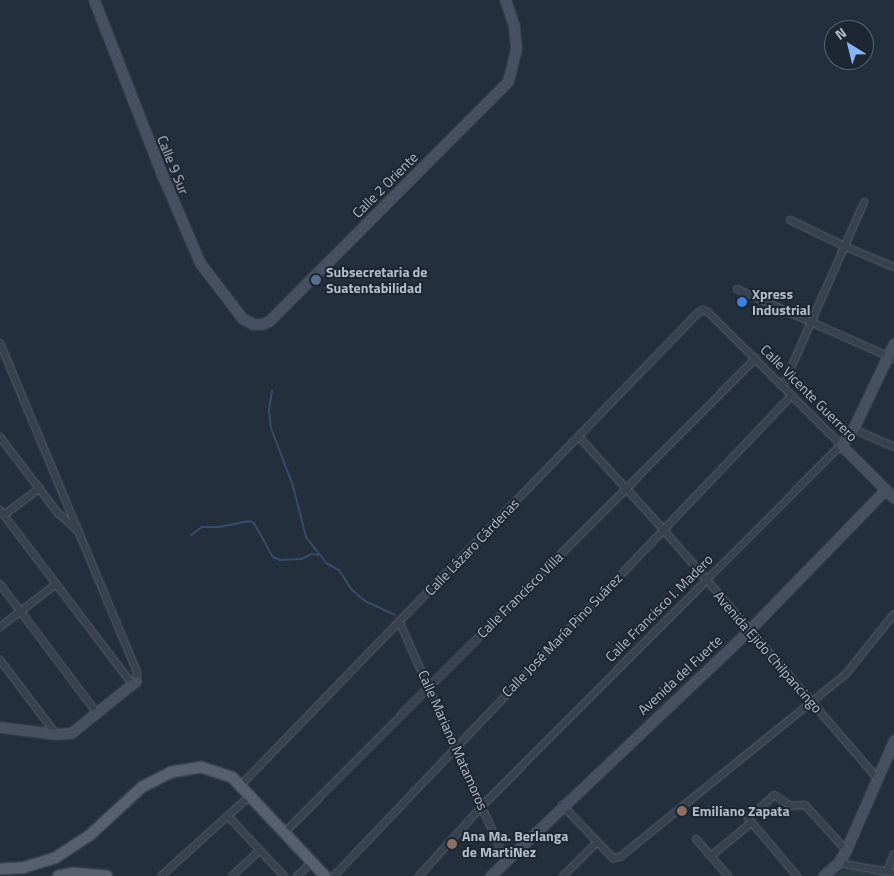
<!DOCTYPE html>
<html>
<head>
<meta charset="utf-8">
<style>
	body { margin:0 }
	#map { position:relative; width:894px; height:876px; overflow:hidden; background:#242f3e; font-family:"Titillium Web",sans-serif }
	div>[style] { position:absolute }
	[style*='--x'] { left:calc(var(--x)*1px); top:calc(var(--y)*1px); width:calc(var(--w)*1px); rotate:calc(var(--a)*1deg) }
	.green>* { inset:0; background:#263c3f }
	.stream>* { height:2px; margin:-1px; padding:0 1px; transform-origin:1px; border-radius:1px; background:#394c67 }
	.roads { filter:drop-shadow(0 0 1px #565f6c) drop-shadow(0 0 1px #565f6c) }
	.street>* { height:6px; margin:-3px; padding:0 3px; transform-origin:3px; border-radius:3px; background:#38414e }
	.secondary>* { height:9px; margin:-4.5px; padding:0 4.5px; transform-origin:4.5px; border-radius:4.5px; background:#465061 }
	.primary>* { height:10px; margin:-5px; padding:0 5px; transform-origin:5px; border-radius:5px; background:#56606e }
	.dots>* { width:14px; height:14px; translate:-50% -50%; box-sizing:border-box; border:2px solid #1d2633; border-radius:50% }
	span { translate:-50% -50%; white-space:nowrap; text-align:center; line-height:1.15; -webkit-text-stroke:4px #1d2633; paint-order:stroke }
	.street-label { font-size:14px; color:#b4bcc9 }
	.poi-label { font-size:14px; color:#b4bcc9; font-weight:700 }
	.left { translate:0 -50%; text-align:left }
	.north { position:absolute; left:824px; top:20px; width:50px; height:50px; box-sizing:border-box; background:#1d2633; border:1px solid #59626f; border-radius:50%; rotate:324deg; font-size:14px; font-weight:700; line-height:20px; text-align:center; color:#b4bcc9 }
	.north::after { content:''; display:block; margin:auto; width:18px; height:22px; background:#8ab4f8; clip-path:polygon(50% 0,100% 100%,50% 72%,0 100%) }
</style>
</head>
<body>
<div id="map">
	<div class="green">
		<i style="clip-path:polygon(852px 870px,887px 876px,834px 876px,841px 871px)"></i>
	</div>
	<div class="stream">
		<i style="--x:272;--y:391;--w:19;--a:99"></i>
		<i style="--x:269;--y:410;--w:18;--a:84"></i>
		<i style="--x:271;--y:428;--w:62;--a:69.2"></i>
		<i style="--x:293;--y:486;--w:53;--a:75.7"></i>
		<i style="--x:306;--y:537;--w:33;--a:52"></i>
		<i style="--x:326;--y:563;--w:15;--a:28"></i>
		<i style="--x:339;--y:570;--w:24;--a:57"></i>
		<i style="--x:352;--y:590;--w:17;--a:40"></i>
		<i style="--x:365;--y:601;--w:33;--a:25"></i>
		<i style="--x:191;--y:535;--w:14;--a:-36"></i>
		<i style="--x:202;--y:527;--w:17;--a:0"></i>
		<i style="--x:219;--y:527;--w:31;--a:-11"></i>
		<i style="--x:249;--y:521;--w:5;--a:22"></i>
		<i style="--x:254;--y:523;--w:39;--a:61"></i>
		<i style="--x:273;--y:557;--w:8;--a:23"></i>
		<i style="--x:280;--y:560;--w:21;--a:-3"></i>
		<i style="--x:301;--y:559;--w:12;--a:-24"></i>
		<i style="--x:312;--y:554;--w:8;--a:7"></i>
	</div>
	<div class="roads">
		<div class="street">
			<i style="--x:790;--y:220;--w:60;--a:25.7"></i>
			<i style="--x:844;--y:246;--w:54;--a:22.8"></i>
			<i style="--x:737;--y:289;--w:172;--a:24"></i>
			<i style="--x:0;--y:343;--w:356;--a:67.4"></i>
			<i style="--x:137;--y:672;--w:9;--a:96"></i>
			<i style="--x:783;--y:386;--w:201;--a:-66.2"></i>
			<i style="--x:853;--y:429;--w:45;--a:23.7"></i>
			<i style="--x:0;--y:437;--w:96;--a:52.7"></i>
			<i style="--x:58;--y:513;--w:25;--a:42"></i>
			<i style="--x:579;--y:437;--w:125;--a:47.6"></i>
			<i style="--x:663;--y:529;--w:328;--a:49.3"></i>
			<i style="--x:0;--y:510;--w:220;--a:52.8"></i>
			<i style="--x:4;--y:515;--w:45;--a:-36.9"></i>
			<i style="--x:0;--y:584;--w:161;--a:53.1"></i>
			<i style="--x:399;--y:621;--w:261;--a:66"></i>
			<i style="--x:0;--y:627;--w:71;--a:-37.5"></i>
			<i style="--x:0;--y:660;--w:93;--a:52.9"></i>
			<i style="--x:241;--y:785;--w:657;--a:-45.93"></i>
			<i style="--x:698;--y:313;--w:6;--a:-31"></i>
			<i style="--x:703;--y:310;--w:5;--a:22"></i>
			<i style="--x:708;--y:312;--w:188;--a:45"></i>
			<i style="--x:841;--y:445;--w:508;--a:134.84"></i>
			<i style="--x:483;--y:805;--w:96;--a:132"></i>
			<i style="--x:562;--y:805;--w:74;--a:46.1"></i>
			<i style="--x:613;--y:858;--w:7;--a:-8"></i>
			<i style="--x:620;--y:857;--w:289;--a:-39"></i>
			<i style="--x:845;--y:675;--w:78;--a:-51.2"></i>
			<i style="--x:228;--y:816;--w:82;--a:47"></i>
			<i style="--x:285;--y:832;--w:668;--a:-45.18"></i>
			<i style="--x:696;--y:839;--w:49;--a:49.1"></i>
			<i style="--x:711;--y:856;--w:52;--a:-39.5"></i>
			<i style="--x:838;--y:863;--w:57;--a:10.1"></i>
			<i style="--x:887;--y:871;--w:18;--a:-68"></i>
			<i style="--x:161;--y:876;--w:121;--a:-42"></i>
			<i style="--x:232;--y:876;--w:38;--a:-43"></i>
			<i style="--x:297;--y:876;--w:21;--a:-43"></i>
			<i style="--x:334;--y:876;--w:664;--a:-46.4"></i>
			<i style="--x:563;--y:876;--w:48;--a:-45"></i>
			<i style="--x:797;--y:876;--w:76;--a:-130.2"></i>
			<i style="--x:748;--y:818;--w:35;--a:-41"></i>
			<i style="--x:774;--y:795;--w:20;--a:33"></i>
			<i style="--x:791;--y:806;--w:14;--a:-4"></i>
			<i style="--x:805;--y:805;--w:61;--a:47.7"></i>
		</div>
		<div class="secondary">
			<i style="--x:94;--y:0;--w:185;--a:68.7"></i>
			<i style="--x:161;--y:172;--w:99;--a:66.8"></i>
			<i style="--x:200;--y:263;--w:69;--a:52.6"></i>
			<i style="--x:242;--y:318;--w:13;--a:29"></i>
			<i style="--x:253;--y:324;--w:9;--a:0"></i>
			<i style="--x:262;--y:324;--w:8;--a:-23"></i>
			<i style="--x:269;--y:321;--w:339;--a:-45.1"></i>
			<i style="--x:508;--y:81;--w:33;--a:-76"></i>
			<i style="--x:516;--y:49;--w:23;--a:-95"></i>
			<i style="--x:514;--y:26;--w:28;--a:-109"></i>
			<i style="--x:894;--y:343;--w:95;--a:115.5"></i>
			<i style="--x:853;--y:429;--w:20;--a:127"></i>
			<i style="--x:841;--y:445;--w:75;--a:45"></i>
			<i style="--x:0;--y:727;--w:56;--a:7.1"></i>
			<i style="--x:56;--y:734;--w:15;--a:-4"></i>
			<i style="--x:71;--y:733;--w:83;--a:-38.7"></i>
			<i style="--x:490;--y:876;--w:357;--a:-43.5"></i>
			<i style="--x:749;--y:630;--w:195;--a:-45.8"></i>
			<i style="--x:823;--y:876;--w:20;--a:-41"></i>
			<i style="--x:838;--y:863;--w:15;--a:-58"></i>
			<i style="--x:846;--y:850;--w:120;--a:-66.4"></i>
		</div>
		<div class="primary">
			<i style="--x:0;--y:869;--w:22;--a:-3"></i>
			<i style="--x:22;--y:868;--w:34;--a:-17"></i>
			<i style="--x:55;--y:858;--w:42;--a:-33.3"></i>
			<i style="--x:90;--y:835;--w:71;--a:-42.7"></i>
			<i style="--x:142;--y:787;--w:33;--a:-27"></i>
			<i style="--x:171;--y:772;--w:30;--a:-9"></i>
			<i style="--x:201;--y:767;--w:33;--a:18"></i>
			<i style="--x:232;--y:777;--w:136;--a:46.8"></i>
			<i style="--x:58;--y:876;--w:15;--a:-11"></i>
			<i style="--x:73;--y:873;--w:34;--a:5"></i>
		</div>
	</div>
	<div class="dots">
		<i style="left:316px;top:280px;background:#5c6f8a"></i>
		<i style="left:742px;top:302px;background:#3f7fe0"></i>
		<i style="left:682px;top:811px;background:#8d6e63"></i>
		<i style="left:452px;top:844px;background:#8d6e63"></i>
	</div>
	<div class="street-label">
		<span style="left:173px;top:165px;rotate:68deg">Calle 9 Sur</span>
		<span style="left:385px;top:185px;rotate:-45deg">Calle 2 Oriente</span>
		<span style="left:809px;top:393px;rotate:45deg">Calle Vicente Guerrero</span>
		<span style="left:472px;top:547px;rotate:-46deg">Calle Lázaro Cárdenas</span>
		<span style="left:520px;top:595px;rotate:-45deg">Calle Francisco Villa</span>
		<span style="left:659px;top:608px;rotate:-45deg">Calle Francisco I. Madero</span>
		<span style="left:562px;top:635px;rotate:-46deg">Calle José María Pino Suárez</span>
		<span style="left:768px;top:652px;rotate:49deg">Avenida Ejido Chilpancingo</span>
		<span style="left:680px;top:675px;rotate:-43deg">Avenida del Fuerte</span>
		<span style="left:453px;top:740px;rotate:66deg">Calle Mariano Matamoros</span>
	</div>
	<div class="poi-label">
		<span class="left" style="left:326px;top:280px">Subsecretaria de<br>Suatentabilidad</span>
		<span class="left" style="left:752px;top:302px">Xpress<br>Industrial</span>
		<span class="left" style="left:692px;top:811px">Emiliano Zapata</span>
		<span class="left" style="left:462px;top:844px">Ana Ma. Berlanga<br>de MartiNez</span>
	</div>
	<div class="north">N</div>
</div>
</body>
</html>
